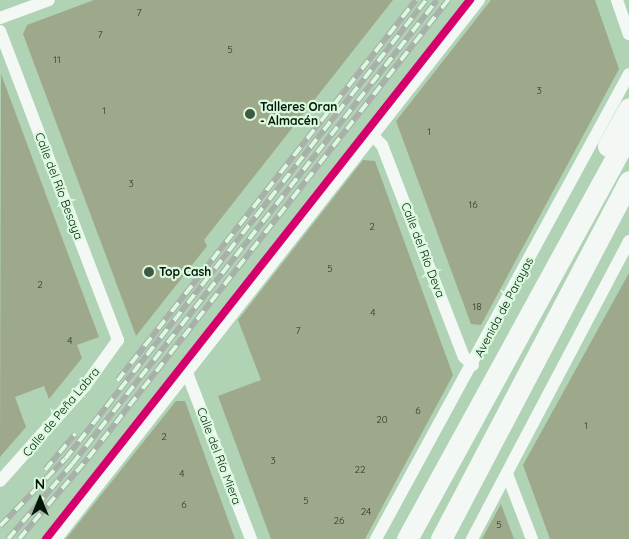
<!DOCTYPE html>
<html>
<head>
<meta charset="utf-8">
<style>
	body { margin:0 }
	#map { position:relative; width:629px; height:539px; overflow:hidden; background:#b0d3b6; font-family:Quicksand,sans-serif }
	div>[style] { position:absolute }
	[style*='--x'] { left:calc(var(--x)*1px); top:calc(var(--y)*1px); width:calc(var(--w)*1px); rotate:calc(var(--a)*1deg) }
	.building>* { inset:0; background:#9ea88b }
	.street>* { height:12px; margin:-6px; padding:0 6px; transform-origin:6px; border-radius:6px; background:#f3f8f4 }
	.highway>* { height:21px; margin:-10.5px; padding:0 10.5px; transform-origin:10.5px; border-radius:10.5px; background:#f3f8f4 }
	.rail>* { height:5.5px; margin-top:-2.75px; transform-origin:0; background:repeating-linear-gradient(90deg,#daf9de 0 11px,#a8b0a9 0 22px); box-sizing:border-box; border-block:1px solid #a8b0a9 }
	.cycleway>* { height:8px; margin:-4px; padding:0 4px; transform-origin:4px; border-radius:4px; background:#d6006c }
	.dots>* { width:14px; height:14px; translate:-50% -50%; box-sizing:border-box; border:2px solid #daf9de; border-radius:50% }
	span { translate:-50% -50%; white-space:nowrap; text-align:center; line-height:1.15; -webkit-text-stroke:4.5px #daf9de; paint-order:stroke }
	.number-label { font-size:10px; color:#283c27 }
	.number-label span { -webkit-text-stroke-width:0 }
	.poi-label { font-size:12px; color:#011806; font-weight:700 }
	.left { translate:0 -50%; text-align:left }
	.street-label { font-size:12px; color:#011806 }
	.north { position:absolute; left:15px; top:474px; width:50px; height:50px; -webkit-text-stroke:4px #daf9de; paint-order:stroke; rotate:0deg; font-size:14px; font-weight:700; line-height:20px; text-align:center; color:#011806 }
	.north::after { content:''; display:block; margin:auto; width:18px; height:22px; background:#011806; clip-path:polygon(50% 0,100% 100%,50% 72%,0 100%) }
</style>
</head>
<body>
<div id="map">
	<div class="building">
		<i style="clip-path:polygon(94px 0,393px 0,204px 240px,207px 246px,136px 336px,23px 34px,27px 25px)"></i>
		<i style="clip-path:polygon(491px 0,595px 0,619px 69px,481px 325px,471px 324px,396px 121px)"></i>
		<i style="clip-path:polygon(1px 74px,99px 337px,77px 345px,82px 358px,49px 399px,44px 386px,15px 397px,26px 427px,0 457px)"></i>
		<i style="clip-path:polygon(363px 160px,375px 161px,453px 375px,365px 539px,271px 539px,218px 396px,261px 380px,238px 320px)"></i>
		<i style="clip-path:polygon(629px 273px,629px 539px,550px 539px,523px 465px)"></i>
		<i style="clip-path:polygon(176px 401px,185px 401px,235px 539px,66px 539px)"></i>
		<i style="clip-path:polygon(501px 504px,514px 539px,482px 539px)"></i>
	</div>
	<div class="street">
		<i style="--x:617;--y:0;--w:36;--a:71"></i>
		<i style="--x:0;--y:18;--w:52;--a:-20.2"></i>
		<i style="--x:0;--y:31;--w:331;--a:69.1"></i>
		<i style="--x:118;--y:340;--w:57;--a:125.7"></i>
		<i style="--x:85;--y:386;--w:127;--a:131.8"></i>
		<i style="--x:372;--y:135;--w:14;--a:45"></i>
		<i style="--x:382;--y:145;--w:227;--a:68.9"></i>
		<i style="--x:464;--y:357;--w:12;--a:42"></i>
		<i style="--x:187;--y:373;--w:178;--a:68.9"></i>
		<i style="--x:507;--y:474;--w:70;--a:69"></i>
		<i style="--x:56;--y:539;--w:685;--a:-51.88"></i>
		<i style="--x:376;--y:539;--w:529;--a:-61.45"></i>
		<i style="--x:472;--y:539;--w:337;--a:-62.2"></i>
	</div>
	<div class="highway">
		<i style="--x:608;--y:146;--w:43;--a:-61.1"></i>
		<i style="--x:407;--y:539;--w:462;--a:-61.3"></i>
		<i style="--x:441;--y:539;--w:404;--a:-62.3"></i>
	</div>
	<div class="rail">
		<i style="--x:117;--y:381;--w:484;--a:-51.9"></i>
		<i style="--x:45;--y:470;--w:47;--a:-50.2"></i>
		<i style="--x:0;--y:526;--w:93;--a:-45.9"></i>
		<i style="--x:65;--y:459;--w:584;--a:-51.82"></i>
		<i style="--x:8;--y:539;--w:99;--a:-49.5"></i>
		<i style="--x:72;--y:464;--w:590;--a:-51.81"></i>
		<i style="--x:19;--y:539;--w:106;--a:-49.6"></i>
		<i style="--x:88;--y:458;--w:583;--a:-51.83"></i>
	</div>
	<div class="cycleway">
		<i style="--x:46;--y:539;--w:686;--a:-51.81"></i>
	</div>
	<div class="dots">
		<i style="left:250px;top:114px;background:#3e5944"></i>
		<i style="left:149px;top:272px;background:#3e5944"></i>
	</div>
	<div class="number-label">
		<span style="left:139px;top:13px">7</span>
		<span style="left:100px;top:35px">7</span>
		<span style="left:230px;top:50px">5</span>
		<span style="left:57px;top:60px">11</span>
		<span style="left:539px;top:91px">3</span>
		<span style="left:104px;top:111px">1</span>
		<span style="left:429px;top:132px">1</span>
		<span style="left:131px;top:184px">3</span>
		<span style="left:473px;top:205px">16</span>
		<span style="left:372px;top:227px">2</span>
		<span style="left:330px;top:269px">5</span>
		<span style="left:40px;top:285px">2</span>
		<span style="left:477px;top:307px">18</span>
		<span style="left:373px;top:313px">4</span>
		<span style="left:298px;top:331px">7</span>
		<span style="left:70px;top:341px">4</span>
		<span style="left:418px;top:411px">6</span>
		<span style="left:382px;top:420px">20</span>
		<span style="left:586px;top:426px">1</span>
		<span style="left:164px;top:437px">2</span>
		<span style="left:273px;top:461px">3</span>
		<span style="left:360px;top:470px">22</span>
		<span style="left:182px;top:474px">4</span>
		<span style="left:306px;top:501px">5</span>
		<span style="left:184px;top:505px">6</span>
		<span style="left:366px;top:512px">24</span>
		<span style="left:339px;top:521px">26</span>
		<span style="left:499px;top:525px">5</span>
	</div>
	<div class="poi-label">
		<span class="left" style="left:260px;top:114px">Talleres Oran<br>- Almacén</span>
		<span class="left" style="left:159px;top:272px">Top Cash</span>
	</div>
	<div class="street-label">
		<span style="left:59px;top:186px;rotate:69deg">Calle del Río Besaya</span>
		<span style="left:423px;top:250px;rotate:69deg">Calle del Río Deva</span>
		<span style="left:504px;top:307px;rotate:-62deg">Avenida de Parayas</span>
		<span style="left:61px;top:412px;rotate:-50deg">Calle de Peña Labra</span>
		<span style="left:219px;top:456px;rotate:69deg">Calle del Río Miera</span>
	</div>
	<div class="north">N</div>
</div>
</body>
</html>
